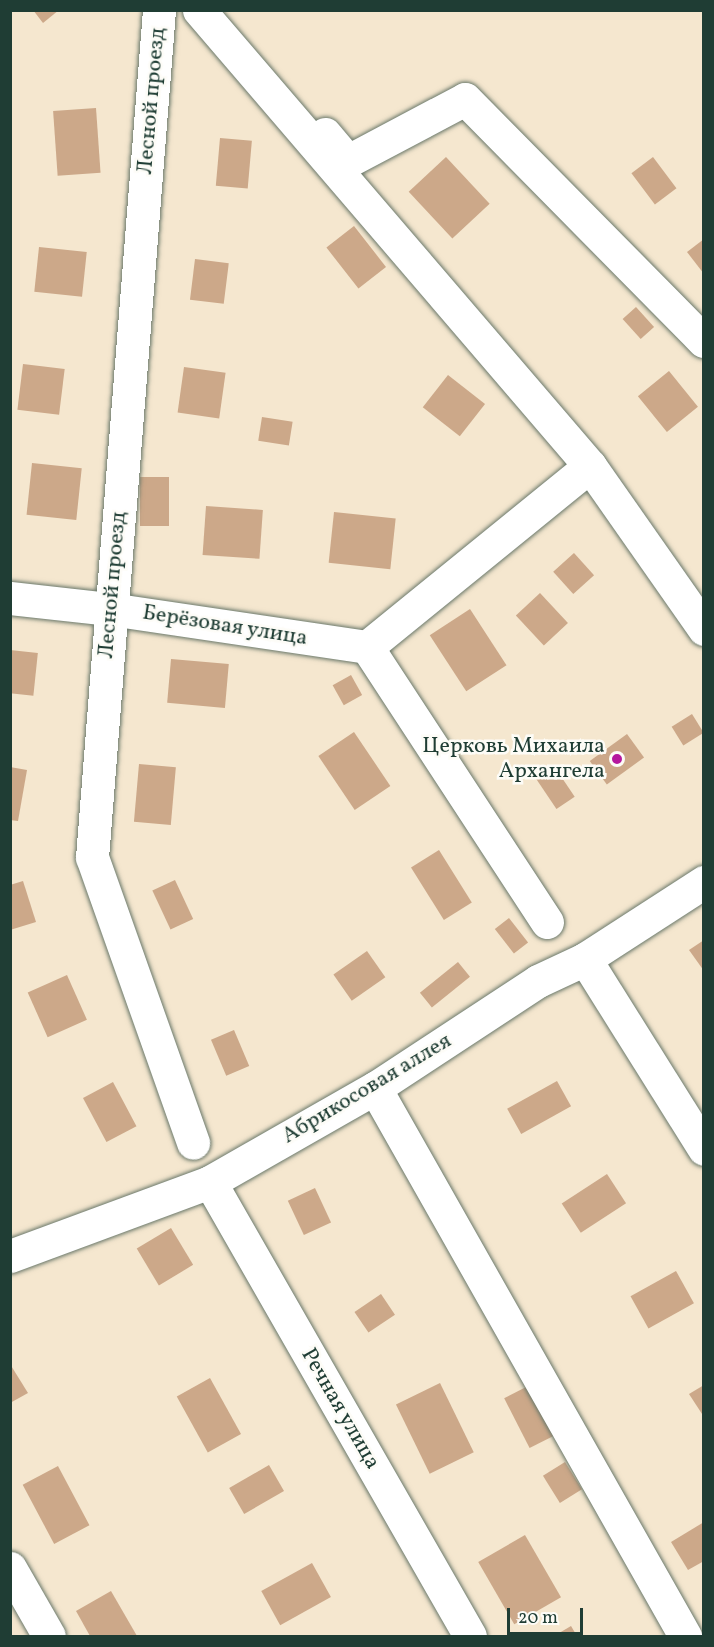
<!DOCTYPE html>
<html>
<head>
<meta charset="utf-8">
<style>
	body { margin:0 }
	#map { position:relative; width:714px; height:1647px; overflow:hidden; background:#f5e7cf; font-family:Vollkorn,serif }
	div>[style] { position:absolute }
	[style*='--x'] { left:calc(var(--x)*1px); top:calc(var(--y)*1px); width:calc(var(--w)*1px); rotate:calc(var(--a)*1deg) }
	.building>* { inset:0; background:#cca889; transform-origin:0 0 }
	.roads { filter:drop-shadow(0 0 2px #6a786a) drop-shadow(0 0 2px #6a786a) }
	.minor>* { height:33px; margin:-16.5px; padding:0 16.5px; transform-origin:16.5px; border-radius:16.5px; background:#fff }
	.dots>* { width:16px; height:16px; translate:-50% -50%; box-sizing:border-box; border:3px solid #fdfcf7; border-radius:50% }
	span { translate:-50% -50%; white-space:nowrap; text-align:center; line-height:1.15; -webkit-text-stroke:5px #fdfcf7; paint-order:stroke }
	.street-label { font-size:22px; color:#1f3d34 }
	.poi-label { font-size:22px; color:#1f3d34 }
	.right { translate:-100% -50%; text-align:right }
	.frame { position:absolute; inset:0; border:12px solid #1f3d34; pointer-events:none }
	.scale { position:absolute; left:507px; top:1608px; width:76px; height:27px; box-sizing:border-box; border:3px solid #1f3d34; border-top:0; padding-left:8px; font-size:18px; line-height:21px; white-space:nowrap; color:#1f3d34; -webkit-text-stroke:4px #fdfcf7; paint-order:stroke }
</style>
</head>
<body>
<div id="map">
	<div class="building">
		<i style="clip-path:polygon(33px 10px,59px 10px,43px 23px)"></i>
		<i style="left:96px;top:108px;width:65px;height:43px;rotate:86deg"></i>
		<i style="left:220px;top:138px;width:32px;height:48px;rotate:5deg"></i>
		<i style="left:446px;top:157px;width:64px;height:51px;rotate:47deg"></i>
		<i style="left:653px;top:157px;width:39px;height:27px;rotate:53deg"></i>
		<i style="left:354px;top:226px;width:52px;height:35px;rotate:52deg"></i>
		<i style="clip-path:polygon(704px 239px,704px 274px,687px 252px)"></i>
		<i style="left:39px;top:247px;width:48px;height:45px;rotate:6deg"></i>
		<i style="left:195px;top:259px;width:34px;height:41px;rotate:7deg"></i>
		<i style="left:636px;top:307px;width:27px;height:18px;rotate:48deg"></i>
		<i style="left:23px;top:364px;width:42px;height:46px;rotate:7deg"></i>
		<i style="left:184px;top:367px;width:42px;height:46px;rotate:8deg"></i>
		<i style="left:669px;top:371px;width:46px;height:40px;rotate:51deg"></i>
		<i style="left:448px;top:375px;width:47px;height:41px;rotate:38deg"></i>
		<i style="left:262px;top:417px;width:31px;height:24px;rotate:9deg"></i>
		<i style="left:32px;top:463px;width:50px;height:52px;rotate:6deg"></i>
		<i style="left:140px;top:477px;width:29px;height:49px"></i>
		<i style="left:206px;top:506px;width:57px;height:49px;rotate:4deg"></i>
		<i style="left:334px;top:512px;width:62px;height:51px;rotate:6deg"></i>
		<i style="left:574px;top:553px;width:30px;height:28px;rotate:48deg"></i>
		<i style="left:540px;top:593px;width:41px;height:33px;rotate:47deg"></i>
		<i style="left:470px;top:609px;width:67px;height:48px;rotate:57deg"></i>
		<i style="left:10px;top:650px;width:28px;height:43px;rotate:6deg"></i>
		<i style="left:171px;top:659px;width:58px;height:44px;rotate:5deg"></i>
		<i style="left:351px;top:675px;width:23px;height:21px;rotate:61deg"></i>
		<i style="left:692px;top:714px;width:22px;height:24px;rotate:58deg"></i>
		<i style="left:354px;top:732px;width:65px;height:43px;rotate:56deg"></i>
		<i style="left:627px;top:734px;width:29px;height:46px;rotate:54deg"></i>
		<i style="left:139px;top:764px;width:37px;height:58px;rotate:5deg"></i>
		<i style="left:554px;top:766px;width:37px;height:22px;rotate:56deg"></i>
		<i style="clip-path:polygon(10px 767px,27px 770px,18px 821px,10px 820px)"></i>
		<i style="left:439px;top:850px;width:62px;height:33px;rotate:58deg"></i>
		<i style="left:175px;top:880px;width:43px;height:25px;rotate:65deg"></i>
		<i style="clip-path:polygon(23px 881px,36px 922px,10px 930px,10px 885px)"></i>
		<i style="left:509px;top:918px;width:31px;height:18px;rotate:52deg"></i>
		<i style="clip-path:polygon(704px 940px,704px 971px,689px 950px)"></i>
		<i style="left:367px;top:951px;width:32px;height:41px;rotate:55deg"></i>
		<i style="left:458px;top:962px;width:19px;height:49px;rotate:51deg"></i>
		<i style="left:67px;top:975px;width:49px;height:43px;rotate:66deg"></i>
		<i style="left:234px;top:1030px;width:39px;height:25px;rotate:67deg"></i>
		<i style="left:557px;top:1081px;width:29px;height:57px;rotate:61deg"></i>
		<i style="left:113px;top:1082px;width:50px;height:34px;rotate:62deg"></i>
		<i style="left:607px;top:1174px;width:35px;height:54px;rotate:57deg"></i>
		<i style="left:315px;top:1188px;width:38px;height:30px;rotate:65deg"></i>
		<i style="left:171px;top:1228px;width:43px;height:40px;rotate:59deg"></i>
		<i style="left:676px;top:1271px;width:37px;height:52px;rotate:61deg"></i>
		<i style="left:381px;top:1294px;width:25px;height:32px;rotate:56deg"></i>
		<i style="clip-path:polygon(10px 1364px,28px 1393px,10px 1403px)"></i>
		<i style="left:210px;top:1378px;width:64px;height:38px;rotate:61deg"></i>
		<i style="left:440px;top:1383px;width:77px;height:49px;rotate:64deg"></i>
		<i style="left:530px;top:1385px;width:56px;height:29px;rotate:63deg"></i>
		<i style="clip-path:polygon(704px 1385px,704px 1417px,689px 1394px)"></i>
		<i style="left:565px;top:1462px;width:32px;height:26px;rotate:58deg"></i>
		<i style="left:269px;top:1465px;width:30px;height:46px;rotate:60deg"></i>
		<i style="left:58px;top:1466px;width:67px;height:40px;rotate:62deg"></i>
		<i style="clip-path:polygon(704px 1522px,704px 1561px,688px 1570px,671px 1542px)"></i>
		<i style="left:525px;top:1535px;width:72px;height:54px;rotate:60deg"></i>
		<i style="left:312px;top:1563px;width:39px;height:58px;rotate:61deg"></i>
		<i style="clip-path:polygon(111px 1591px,137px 1636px,90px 1636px,76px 1611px)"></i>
		<i style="clip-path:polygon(571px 1626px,577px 1636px,554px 1636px)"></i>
	</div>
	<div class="roads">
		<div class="minor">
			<i style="--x:159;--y:10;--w:850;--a:94.52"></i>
			<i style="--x:92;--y:857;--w:303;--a:70.5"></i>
			<i style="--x:199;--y:10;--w:601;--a:49.39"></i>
			<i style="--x:590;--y:466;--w:199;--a:55"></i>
			<i style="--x:325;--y:134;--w:35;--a:50"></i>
			<i style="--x:348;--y:161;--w:132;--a:-27.9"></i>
			<i style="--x:465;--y:99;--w:340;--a:45.4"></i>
			<i style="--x:10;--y:598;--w:101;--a:6.3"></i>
			<i style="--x:110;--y:609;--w:260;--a:8.4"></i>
			<i style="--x:547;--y:922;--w:329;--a:-123.2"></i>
			<i style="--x:367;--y:647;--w:287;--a:-39.1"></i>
			<i style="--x:585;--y:959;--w:224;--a:57.9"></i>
			<i style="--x:375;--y:1088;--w:630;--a:60.5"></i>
			<i style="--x:210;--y:1182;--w:523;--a:60.2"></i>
			<i style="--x:10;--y:1256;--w:213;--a:-20.3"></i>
			<i style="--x:210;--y:1182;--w:190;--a:-29.7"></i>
			<i style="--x:375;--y:1088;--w:195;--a:-33.3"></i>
			<i style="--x:538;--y:981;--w:52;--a:-25.1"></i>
			<i style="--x:585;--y:959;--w:142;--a:-32.9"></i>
			<i style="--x:10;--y:1568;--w:78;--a:60.2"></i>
		</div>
	</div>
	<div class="dots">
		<i style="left:617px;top:759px;background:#b5179e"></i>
	</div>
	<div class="street-label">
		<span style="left:152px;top:101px;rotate:-85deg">Лесной проезд</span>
		<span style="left:113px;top:585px;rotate:-85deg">Лесной проезд</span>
		<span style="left:225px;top:626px;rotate:9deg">Берёзовая улица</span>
		<span style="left:367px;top:1089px;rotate:-31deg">Абрикосовая аллея</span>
		<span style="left:340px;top:1409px;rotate:60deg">Речная улица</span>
	</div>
	<div class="poi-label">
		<span class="right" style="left:605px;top:759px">Церковь Михаила<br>Архангела</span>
	</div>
	<div class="frame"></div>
	<div class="scale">20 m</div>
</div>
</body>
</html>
